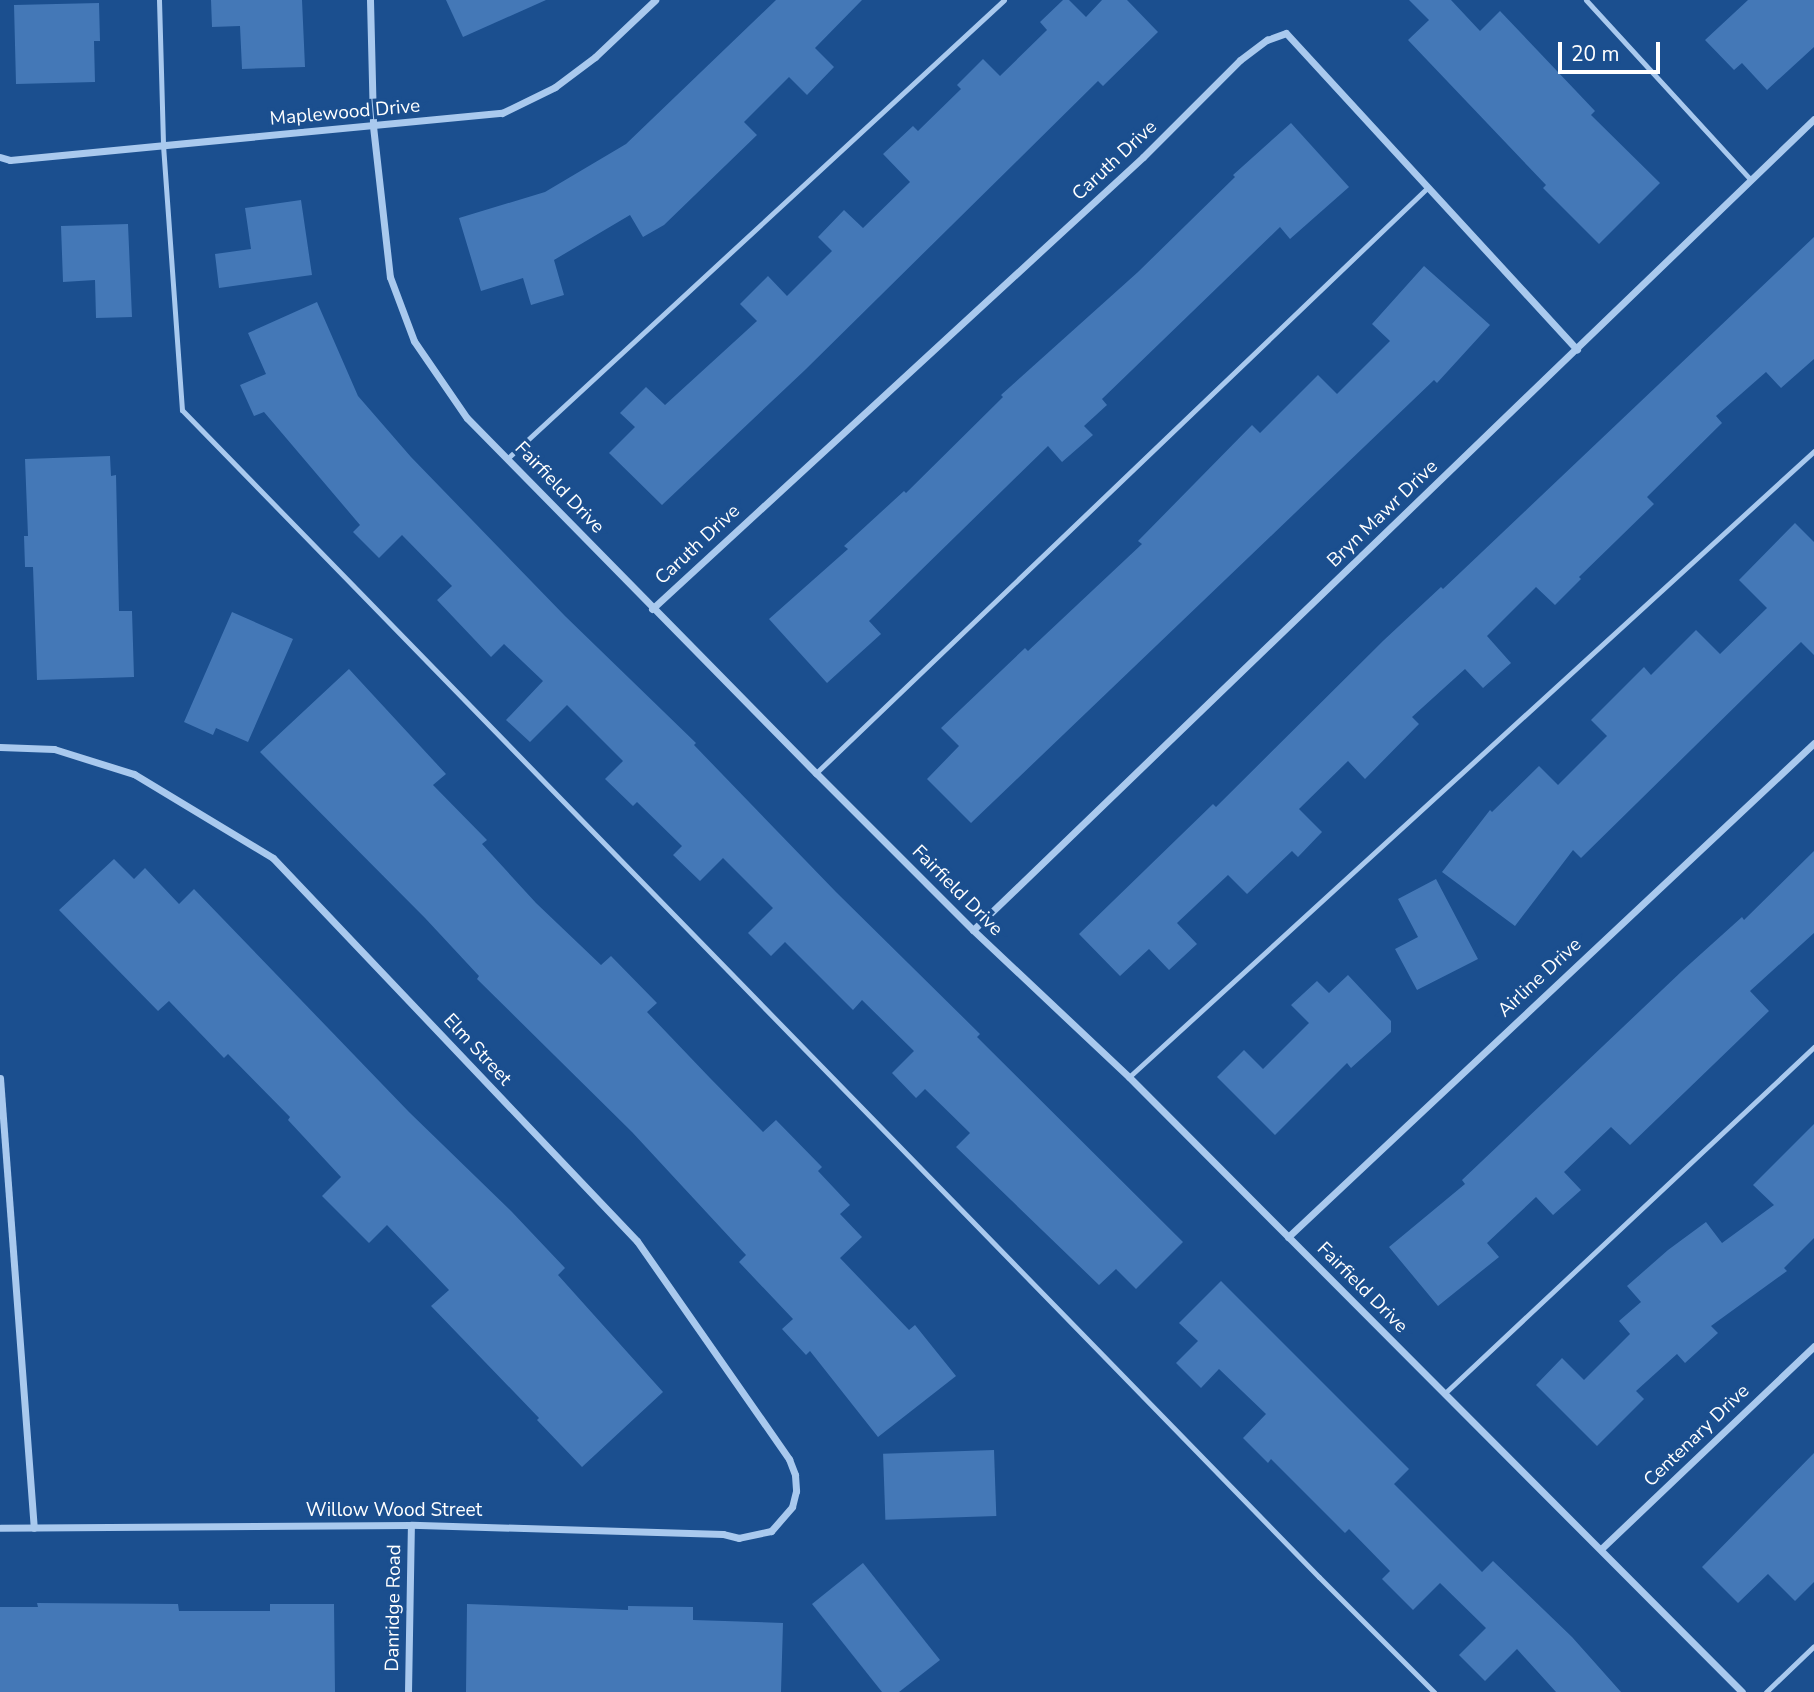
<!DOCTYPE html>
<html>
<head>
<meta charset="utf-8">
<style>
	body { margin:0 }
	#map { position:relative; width:1814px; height:1692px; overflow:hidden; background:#1b4f8f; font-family:"Nunito Sans",sans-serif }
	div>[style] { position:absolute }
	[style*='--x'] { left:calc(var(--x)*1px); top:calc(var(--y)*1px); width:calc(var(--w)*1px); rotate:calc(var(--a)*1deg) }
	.building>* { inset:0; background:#4478b7; transform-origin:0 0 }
	.lane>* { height:5px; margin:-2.5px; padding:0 2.5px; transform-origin:2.5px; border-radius:2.5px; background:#a9c9ee }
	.street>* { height:7px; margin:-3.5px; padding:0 3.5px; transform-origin:3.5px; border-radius:3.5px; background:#a9c9ee }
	span { translate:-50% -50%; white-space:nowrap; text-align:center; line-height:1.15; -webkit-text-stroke:7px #1b4f8f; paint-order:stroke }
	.street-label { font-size:19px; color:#fff }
	.scale { position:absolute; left:1558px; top:42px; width:102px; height:32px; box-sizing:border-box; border:4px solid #fff; border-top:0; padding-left:9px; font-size:21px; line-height:24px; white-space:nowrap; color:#fff; -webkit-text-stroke:5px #1b4f8f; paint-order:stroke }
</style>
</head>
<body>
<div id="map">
	<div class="building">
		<i style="clip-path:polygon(211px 0,302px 0,305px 67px,242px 69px,240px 26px,212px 27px)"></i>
		<i style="clip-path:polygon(446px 0,546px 0,463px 37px)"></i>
		<i style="clip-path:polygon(776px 0,862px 0,815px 48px,834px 67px,807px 95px,789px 77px,744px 122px,757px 135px,664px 225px,643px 237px,630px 215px,554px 260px,564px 295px,531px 305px,523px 278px,481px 291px,459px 218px,545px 192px,626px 144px)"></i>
		<i style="clip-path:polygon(1063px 0,1069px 0,1086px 17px,1102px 0,1127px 0,1158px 32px,1103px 86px,1098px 81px,805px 370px,662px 505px,609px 453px,635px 427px,620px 413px,646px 387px,665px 405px,757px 321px,740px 304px,768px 276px,787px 296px,832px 251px,818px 237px,844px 210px,863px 228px,910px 182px,883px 154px,913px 126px,918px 131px,961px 89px,957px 85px,983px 59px,1000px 76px,1047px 30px,1040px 22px)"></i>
		<i style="clip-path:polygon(1409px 0,1451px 0,1480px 31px,1500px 11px,1595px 111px,1591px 115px,1660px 183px,1599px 244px,1543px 188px,1546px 185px,1408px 40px,1429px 20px)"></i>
		<i style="clip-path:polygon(1748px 0,1814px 0,1814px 47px,1767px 90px,1742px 63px,1734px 70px,1705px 40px)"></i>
		<i style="clip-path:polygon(99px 3px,100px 41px,94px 41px,95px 82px,16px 84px,14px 5px)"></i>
		<i style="clip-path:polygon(1291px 123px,1349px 187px,1290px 239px,1280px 227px,1102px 399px,1107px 405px,1084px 426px,1093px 435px,1062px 462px,1048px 446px,869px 621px,881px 634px,827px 683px,769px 619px,848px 549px,844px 546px,904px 491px,906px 493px,1003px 397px,1001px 395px,1138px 272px,1235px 177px,1233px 175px)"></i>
		<i style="clip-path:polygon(301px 200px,312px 275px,219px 288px,215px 254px,251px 249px,245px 208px)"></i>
		<i style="clip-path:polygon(128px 224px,132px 317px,96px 318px,95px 280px,63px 282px,61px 226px)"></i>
		<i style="clip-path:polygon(1814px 237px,1814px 359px,1781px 388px,1766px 372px,1716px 416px,1722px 423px,1647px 497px,1654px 504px,1579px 577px,1581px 579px,1555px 605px,1536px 587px,1487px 636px,1511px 663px,1483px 688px,1465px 669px,1412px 717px,1419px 724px,1365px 779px,1348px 761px,1299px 809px,1322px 832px,1298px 857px,1292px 851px,1247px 894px,1228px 875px,1177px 923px,1197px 944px,1169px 970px,1149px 949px,1120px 976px,1079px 934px,1213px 804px,1216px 807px,1384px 640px,1441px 587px,1443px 589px)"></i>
		<i style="clip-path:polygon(1424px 266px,1490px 325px,1437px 383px,1434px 380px,971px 823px,927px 779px,959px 746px,941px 728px,1025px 648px,1028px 651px,1142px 544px,1138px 541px,1252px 425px,1260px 433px,1318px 375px,1337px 394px,1390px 341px,1372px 324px)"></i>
		<i style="clip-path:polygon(317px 302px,358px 396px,411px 457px,565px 616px,696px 743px,694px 745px,836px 892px,980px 1034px,977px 1037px,1183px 1242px,1136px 1289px,1116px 1269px,1099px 1285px,956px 1147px,970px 1133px,925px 1089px,916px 1098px,892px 1073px,914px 1051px,862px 1000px,853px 1010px,785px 942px,771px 956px,748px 933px,773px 908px,723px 858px,700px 881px,673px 855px,682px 846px,637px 802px,633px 806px,605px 779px,623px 761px,567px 705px,530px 742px,506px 720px,543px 681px,504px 644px,491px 657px,437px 600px,452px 586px,402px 535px,379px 558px,353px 532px,360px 525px,264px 412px,254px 416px,240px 385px,266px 374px,248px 333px)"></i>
		<i style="clip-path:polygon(110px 456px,111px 476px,116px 475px,119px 611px,132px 611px,134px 677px,37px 680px,33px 567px,25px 567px,24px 536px,28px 536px,25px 459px)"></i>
		<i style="clip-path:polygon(1795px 523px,1814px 542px,1814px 655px,1801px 642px,1581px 858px,1573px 850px,1515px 926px,1442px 872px,1490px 810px,1492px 812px,1539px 766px,1558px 785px,1607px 736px,1591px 720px,1644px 667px,1651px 675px,1696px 630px,1720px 654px,1767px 608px,1739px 580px)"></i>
		<i style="clip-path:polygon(232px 612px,293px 639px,248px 742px,216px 728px,213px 735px,184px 722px)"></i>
		<i style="clip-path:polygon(349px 669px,446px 774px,433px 785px,487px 840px,482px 844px,536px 903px,601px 965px,611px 956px,657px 1003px,647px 1012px,710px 1078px,763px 1132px,776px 1120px,822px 1167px,818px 1171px,850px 1205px,840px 1214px,862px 1237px,840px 1258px,909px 1330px,915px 1325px,956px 1376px,878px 1437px,810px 1351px,806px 1355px,782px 1329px,793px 1319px,739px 1262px,746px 1255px,632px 1132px,477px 979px,479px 976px,425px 918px,260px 752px)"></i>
		<i style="clip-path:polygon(1814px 851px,1814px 933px,1750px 991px,1769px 1011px,1630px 1145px,1611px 1127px,1564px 1172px,1581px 1190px,1553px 1215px,1536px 1197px,1487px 1243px,1499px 1257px,1438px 1306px,1389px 1247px,1465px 1184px,1462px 1180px,1682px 971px,1742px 917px,1744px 920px)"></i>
		<i style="clip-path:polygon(114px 859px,134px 879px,145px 868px,179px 904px,194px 889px,409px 1112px,512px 1212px,565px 1268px,558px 1275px,663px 1392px,582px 1467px,537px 1420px,539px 1418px,431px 1306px,449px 1290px,387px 1225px,369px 1243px,322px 1196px,341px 1177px,288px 1120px,290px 1117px,228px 1054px,224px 1058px,169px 1001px,158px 1011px,59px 910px)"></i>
		<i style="clip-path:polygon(1436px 879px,1478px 959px,1417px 990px,1395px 949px,1418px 937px,1398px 899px)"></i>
		<i style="clip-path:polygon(1348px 975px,1391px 1021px,1391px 1032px,1351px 1068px,1347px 1063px,1275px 1135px,1217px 1077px,1244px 1050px,1263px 1069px,1309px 1023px,1291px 1005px,1317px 981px,1329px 993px)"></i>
		<i style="clip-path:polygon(1814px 1124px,1814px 1238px,1784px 1268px,1787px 1271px,1711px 1326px,1718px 1333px,1685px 1363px,1677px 1354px,1636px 1391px,1644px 1399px,1597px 1446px,1536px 1385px,1562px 1358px,1584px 1380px,1630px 1334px,1619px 1321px,1641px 1302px,1627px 1286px,1668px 1250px,1706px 1222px,1722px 1243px,1774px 1205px,1753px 1185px)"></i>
		<i style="clip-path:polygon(1221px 1281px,1409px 1469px,1394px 1484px,1482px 1572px,1493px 1561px,1572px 1637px,1621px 1692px,1556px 1692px,1517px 1649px,1485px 1681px,1459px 1655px,1486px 1628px,1440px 1583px,1413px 1610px,1382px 1579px,1390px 1571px,1349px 1529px,1345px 1533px,1271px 1459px,1268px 1463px,1243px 1438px,1266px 1414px,1219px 1369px,1201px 1388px,1176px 1363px,1198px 1341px,1179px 1323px)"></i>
		<i style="left:994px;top:1450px;width:66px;height:111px;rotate:88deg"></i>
		<i style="clip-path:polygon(1814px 1453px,1814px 1582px,1795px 1601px,1768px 1574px,1738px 1603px,1702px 1567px)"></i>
		<i style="clip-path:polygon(863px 1563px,940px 1660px,899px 1692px,882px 1692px,812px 1604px)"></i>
		<i style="clip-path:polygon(37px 1603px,178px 1604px,179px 1611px,270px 1611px,270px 1604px,334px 1604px,335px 1692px,0 1692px,0 1607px,38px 1607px)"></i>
		<i style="clip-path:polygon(467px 1604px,628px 1610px,628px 1606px,693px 1607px,693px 1620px,783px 1623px,781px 1692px,466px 1692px)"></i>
	</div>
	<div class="lane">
		<i style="--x:159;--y:0;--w:145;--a:88.4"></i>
		<i style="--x:163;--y:145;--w:266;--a:85.9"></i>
		<i style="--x:182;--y:410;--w:1629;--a:45.75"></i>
		<i style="--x:1319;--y:1577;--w:163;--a:45"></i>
		<i style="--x:1586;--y:0;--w:244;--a:47.5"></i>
		<i style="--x:508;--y:458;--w:675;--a:-42.72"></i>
		<i style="--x:816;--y:773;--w:846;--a:-43.75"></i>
		<i style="--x:1129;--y:1077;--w:928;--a:-42.42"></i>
		<i style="--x:1445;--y:1393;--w:506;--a:-43.16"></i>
		<i style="--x:1766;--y:1692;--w:66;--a:-43.8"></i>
	</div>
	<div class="street">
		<i style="--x:370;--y:0;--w:126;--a:88.6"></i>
		<i style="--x:373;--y:126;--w:152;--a:83.6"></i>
		<i style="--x:390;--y:277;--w:68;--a:69.4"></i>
		<i style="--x:414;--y:341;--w:93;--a:55.5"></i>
		<i style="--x:467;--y:418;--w:498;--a:45.5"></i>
		<i style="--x:816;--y:773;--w:222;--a:45"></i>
		<i style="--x:973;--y:930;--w:214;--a:43.3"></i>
		<i style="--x:1129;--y:1077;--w:868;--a:45.09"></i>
		<i style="--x:0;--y:157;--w:10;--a:17"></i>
		<i style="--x:10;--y:160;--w:494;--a:-5.5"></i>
		<i style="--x:502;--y:113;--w:59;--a:-26.1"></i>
		<i style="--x:555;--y:87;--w:50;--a:-36.9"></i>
		<i style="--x:595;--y:57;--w:83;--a:-43.5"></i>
		<i style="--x:652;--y:609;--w:667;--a:-42.63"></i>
		<i style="--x:1143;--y:157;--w:137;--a:-45"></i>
		<i style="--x:1240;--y:60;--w:34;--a:-37"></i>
		<i style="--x:1267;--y:40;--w:20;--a:-20"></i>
		<i style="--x:1286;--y:33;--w:430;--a:47.4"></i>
		<i style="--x:0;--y:747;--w:54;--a:2.1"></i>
		<i style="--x:54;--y:749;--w:84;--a:17.4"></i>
		<i style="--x:134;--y:774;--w:162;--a:31.1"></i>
		<i style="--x:273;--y:858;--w:528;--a:46.46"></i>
		<i style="--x:637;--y:1241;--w:266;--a:55.1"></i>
		<i style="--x:789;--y:1459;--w:17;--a:69"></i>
		<i style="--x:795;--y:1475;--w:16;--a:86"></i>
		<i style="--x:796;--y:1491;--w:16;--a:104"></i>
		<i style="--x:792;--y:1507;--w:32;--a:131"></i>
		<i style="--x:771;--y:1531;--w:33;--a:168"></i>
		<i style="--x:739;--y:1538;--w:16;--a:-166"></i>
		<i style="--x:723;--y:1534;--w:312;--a:-178.3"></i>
		<i style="--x:411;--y:1525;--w:411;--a:179.6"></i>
		<i style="--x:973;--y:930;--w:1168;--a:-43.96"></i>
		<i style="--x:0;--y:1078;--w:451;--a:85.7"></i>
		<i style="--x:1288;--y:1237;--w:722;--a:-43.2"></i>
		<i style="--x:1601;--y:1549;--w:294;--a:-43.6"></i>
		<i style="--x:408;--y:1692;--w:167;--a:-89"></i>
	</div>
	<div class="street-label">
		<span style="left:345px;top:113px;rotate:-5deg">Maplewood Drive</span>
		<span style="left:1115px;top:161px;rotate:-43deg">Caruth Drive</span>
		<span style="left:559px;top:488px;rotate:46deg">Fairfield Drive</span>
		<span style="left:1383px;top:514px;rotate:-44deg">Bryn Mawr Drive</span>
		<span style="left:698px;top:545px;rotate:-43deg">Caruth Drive</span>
		<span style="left:957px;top:891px;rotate:45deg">Fairfield Drive</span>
		<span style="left:1540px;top:978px;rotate:-43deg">Airline Drive</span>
		<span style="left:477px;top:1050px;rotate:47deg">Elm Street</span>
		<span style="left:1362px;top:1288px;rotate:45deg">Fairfield Drive</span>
		<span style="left:1697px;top:1436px;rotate:-44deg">Centenary Drive</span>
		<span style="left:394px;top:1511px">Willow Wood Street</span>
		<span style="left:394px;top:1608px;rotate:-89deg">Danridge Road</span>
	</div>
	<div class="scale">20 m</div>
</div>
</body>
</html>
